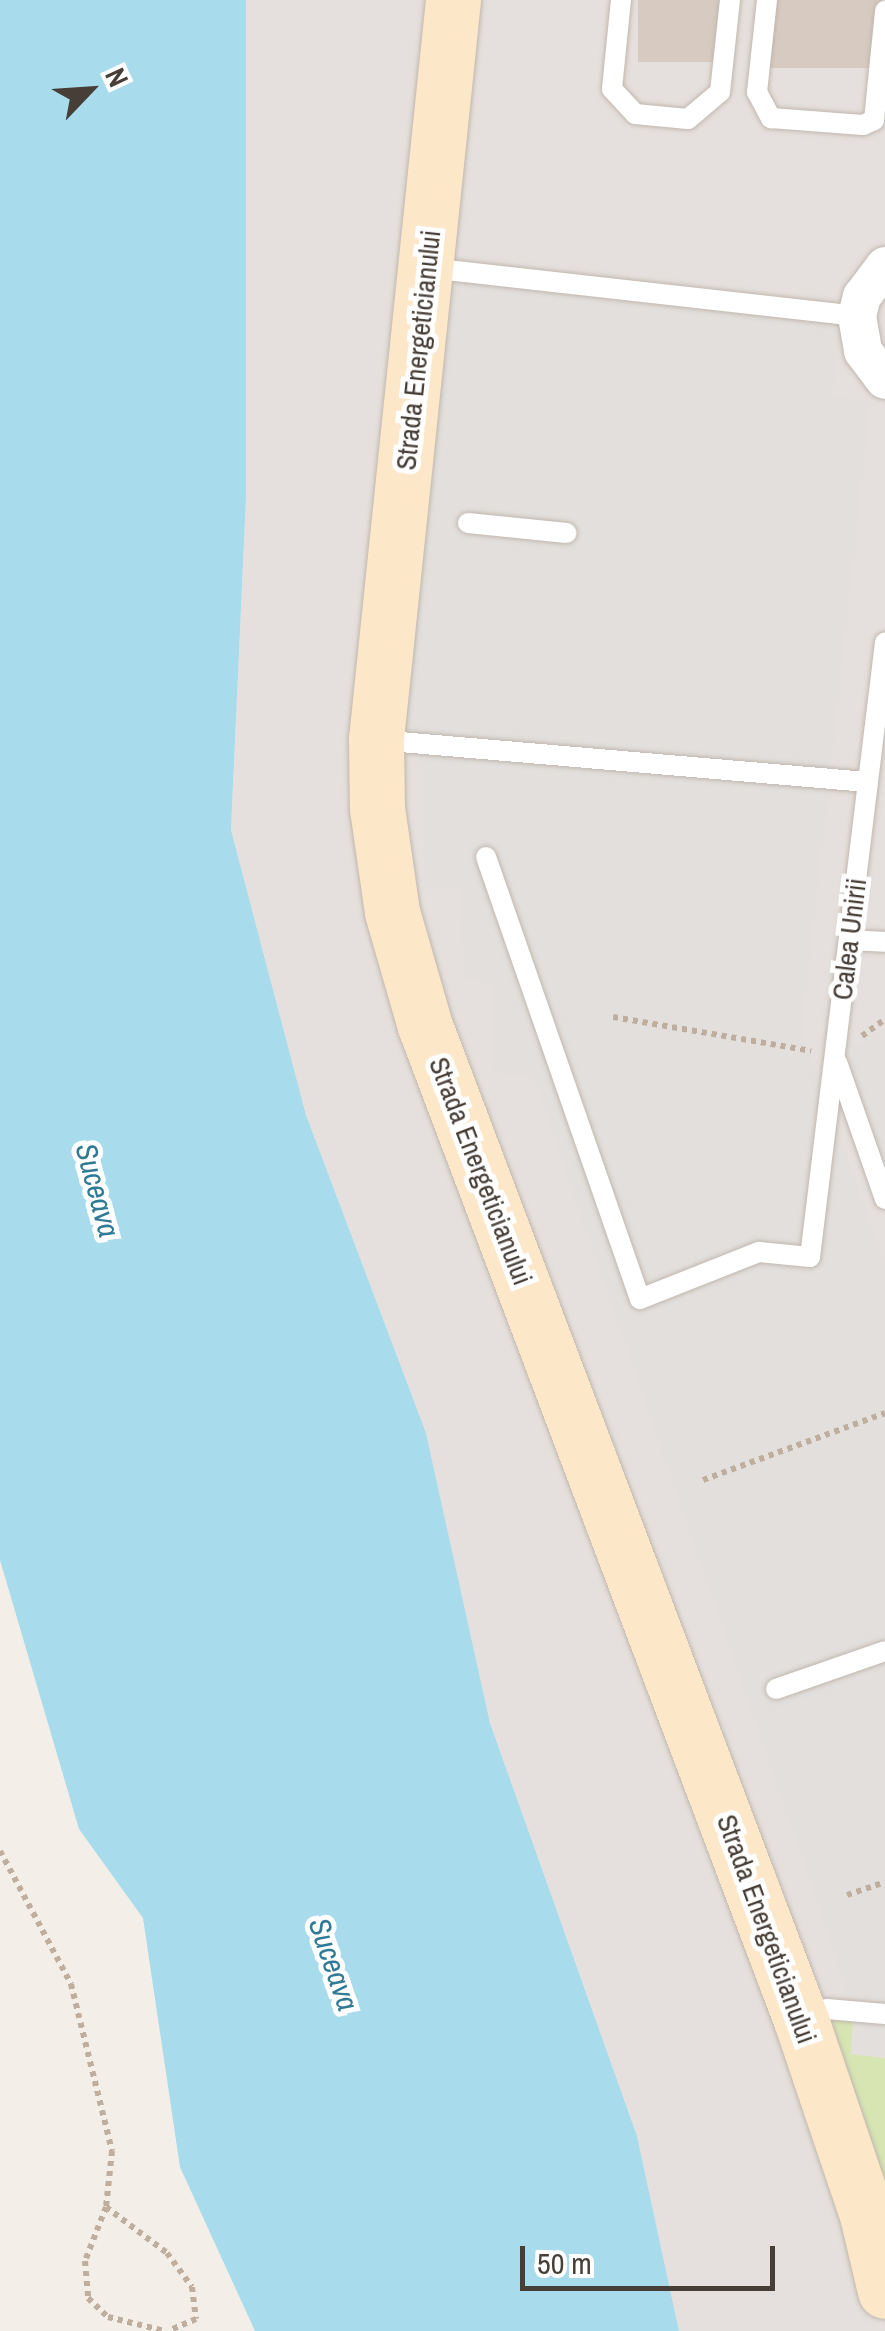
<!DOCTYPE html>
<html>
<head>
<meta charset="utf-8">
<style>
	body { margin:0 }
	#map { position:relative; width:885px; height:2331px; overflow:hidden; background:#f3eee8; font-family:"Archivo Narrow",sans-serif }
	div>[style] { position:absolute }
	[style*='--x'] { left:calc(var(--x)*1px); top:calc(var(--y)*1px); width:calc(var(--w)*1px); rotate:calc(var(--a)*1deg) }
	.industrial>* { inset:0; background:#e5e0dd }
	.green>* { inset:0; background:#d7e5b3 }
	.parking>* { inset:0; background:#e2dfdc; transform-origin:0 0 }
	.water>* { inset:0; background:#a8dbec }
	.building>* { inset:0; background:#d7cbc1; transform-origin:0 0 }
	.path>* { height:6px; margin-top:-3px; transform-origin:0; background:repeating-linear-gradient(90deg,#bfae9d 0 5px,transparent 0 10px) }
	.roads { filter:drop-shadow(0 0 2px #c1b7ae) drop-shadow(0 0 2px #c1b7ae) }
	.lane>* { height:20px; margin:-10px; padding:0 10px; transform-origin:10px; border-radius:10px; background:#fff }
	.street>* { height:38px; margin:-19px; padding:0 19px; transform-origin:19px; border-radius:19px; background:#fff }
	.secondary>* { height:55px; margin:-27.5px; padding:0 27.5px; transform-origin:27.5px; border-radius:27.5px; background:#fce7c9 }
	span { translate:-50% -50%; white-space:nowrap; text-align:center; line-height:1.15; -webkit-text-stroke:10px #fff; paint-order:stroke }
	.street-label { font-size:28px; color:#463e37 }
	.water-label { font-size:30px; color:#307a95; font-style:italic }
	.north { position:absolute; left:40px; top:40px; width:100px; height:100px; -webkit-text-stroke:8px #fff; paint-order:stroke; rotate:65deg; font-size:28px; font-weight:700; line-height:40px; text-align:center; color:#463e37 }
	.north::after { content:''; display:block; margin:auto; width:35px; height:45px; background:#463e37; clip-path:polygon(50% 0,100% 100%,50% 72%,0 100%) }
	.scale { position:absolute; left:520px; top:2246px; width:255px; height:45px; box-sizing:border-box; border:5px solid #463e37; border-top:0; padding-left:12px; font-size:30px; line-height:35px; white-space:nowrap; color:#463e37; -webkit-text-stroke:8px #fff; paint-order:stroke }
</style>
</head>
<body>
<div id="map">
	<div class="industrial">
		<i style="clip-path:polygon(246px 0,885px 0,885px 2331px,679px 2331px,637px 2136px,490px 1723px,426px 1433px,306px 1115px,231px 830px,246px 498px)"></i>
	</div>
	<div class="green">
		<i style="clip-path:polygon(844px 2016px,853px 2022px,851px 2054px,885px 2058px,885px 2216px,829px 2022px)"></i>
	</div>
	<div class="parking">
		<i style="clip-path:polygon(427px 267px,842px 314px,832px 394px,871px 402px,802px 1030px,885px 1264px,885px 2014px,854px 2011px,533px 1077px,494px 1073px,491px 983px,463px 981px,461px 888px,425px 886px,422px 744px,376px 739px)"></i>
		<i style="clip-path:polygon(882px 1035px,885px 1042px,885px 1164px,845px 1048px)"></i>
		<i style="left:853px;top:2022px;width:32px;height:32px;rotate:4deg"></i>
	</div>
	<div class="water">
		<i style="clip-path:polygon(0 0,246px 0,246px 498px,231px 830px,306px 1115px,426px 1433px,490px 1723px,637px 2136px,679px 2331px,255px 2331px,180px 2167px,143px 1918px,79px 1829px,0 1560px)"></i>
	</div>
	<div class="building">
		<i style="left:638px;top:0;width:82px;height:62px"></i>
		<i style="left:764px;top:0;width:121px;height:68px"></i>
	</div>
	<div class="path">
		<i style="--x:613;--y:1017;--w:201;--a:9.7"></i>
		<i style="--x:862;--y:1036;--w:29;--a:-36"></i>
		<i style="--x:703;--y:1480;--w:194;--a:-20.2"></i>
		<i style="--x:0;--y:1851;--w:151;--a:61.9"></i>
		<i style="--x:71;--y:1984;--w:172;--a:76.2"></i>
		<i style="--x:112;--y:2151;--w:56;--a:96.1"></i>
		<i style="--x:106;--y:2207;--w:58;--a:111.3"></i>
		<i style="--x:85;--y:2261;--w:37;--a:85"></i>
		<i style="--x:88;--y:2298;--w:28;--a:44"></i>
		<i style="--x:108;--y:2317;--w:59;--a:13.8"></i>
		<i style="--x:847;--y:1895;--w:40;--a:-18.9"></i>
		<i style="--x:106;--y:2207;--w:76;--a:37"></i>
		<i style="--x:167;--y:2253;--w:42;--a:53.7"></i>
		<i style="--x:192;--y:2287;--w:32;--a:83"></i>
		<i style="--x:196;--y:2319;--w:30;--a:157"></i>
	</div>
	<div class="roads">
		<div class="lane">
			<i style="--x:621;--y:0;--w:89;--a:95.8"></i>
			<i style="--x:612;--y:89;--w:34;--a:47"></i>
			<i style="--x:635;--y:114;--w:53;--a:5.4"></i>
			<i style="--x:688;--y:119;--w:42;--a:-40.2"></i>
			<i style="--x:720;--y:92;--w:93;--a:-83.8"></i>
			<i style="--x:767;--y:0;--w:93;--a:96.2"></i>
			<i style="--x:757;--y:92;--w:30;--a:62"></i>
			<i style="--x:771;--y:118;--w:92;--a:4.4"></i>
			<i style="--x:863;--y:125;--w:12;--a:-24"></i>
			<i style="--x:874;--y:120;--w:110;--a:-84.2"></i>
			<i style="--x:429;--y:268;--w:431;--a:6.4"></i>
			<i style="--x:468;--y:523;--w:99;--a:5.8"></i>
			<i style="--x:377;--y:740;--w:493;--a:4.9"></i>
			<i style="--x:486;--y:857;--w:468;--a:70.8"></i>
			<i style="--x:640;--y:1299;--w:128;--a:-21.6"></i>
			<i style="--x:759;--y:1252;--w:51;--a:5.6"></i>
			<i style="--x:810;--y:1257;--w:619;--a:-83.04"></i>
			<i style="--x:849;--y:940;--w:36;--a:3"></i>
			<i style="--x:837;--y:1062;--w:145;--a:70.7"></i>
			<i style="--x:776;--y:1689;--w:115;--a:-19.2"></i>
			<i style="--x:804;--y:2019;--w:25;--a:-23"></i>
			<i style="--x:827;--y:2009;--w:58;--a:4.9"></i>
		</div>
		<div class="street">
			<i style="--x:885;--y:266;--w:38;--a:127"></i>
			<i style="--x:862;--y:296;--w:21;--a:104"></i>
			<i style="--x:857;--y:316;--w:36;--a:80"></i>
			<i style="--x:863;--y:351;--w:36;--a:53"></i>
		</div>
		<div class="secondary">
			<i style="--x:453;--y:0;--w:743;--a:95.95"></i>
			<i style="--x:376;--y:739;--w:69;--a:89.2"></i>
			<i style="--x:377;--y:808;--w:105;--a:81.8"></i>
			<i style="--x:392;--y:912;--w:119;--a:73.9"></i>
			<i style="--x:425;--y:1026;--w:1063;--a:69.28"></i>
			<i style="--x:801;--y:2020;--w:206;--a:71.3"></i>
			<i style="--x:867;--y:2215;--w:78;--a:76.7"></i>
		</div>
	</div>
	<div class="street-label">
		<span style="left:418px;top:350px;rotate:-84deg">Strada Energeticianului</span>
		<span style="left:849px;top:939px;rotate:-83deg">Calea Unirii</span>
		<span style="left:481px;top:1171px;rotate:69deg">Strada Energeticianului</span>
		<span style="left:767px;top:1929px;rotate:70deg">Strada Energeticianului</span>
	</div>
	<div class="water-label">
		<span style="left:98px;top:1190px;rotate:75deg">Suceava</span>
		<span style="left:334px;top:1964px;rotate:71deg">Suceava</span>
	</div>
	<div class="north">N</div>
	<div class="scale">50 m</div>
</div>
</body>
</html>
